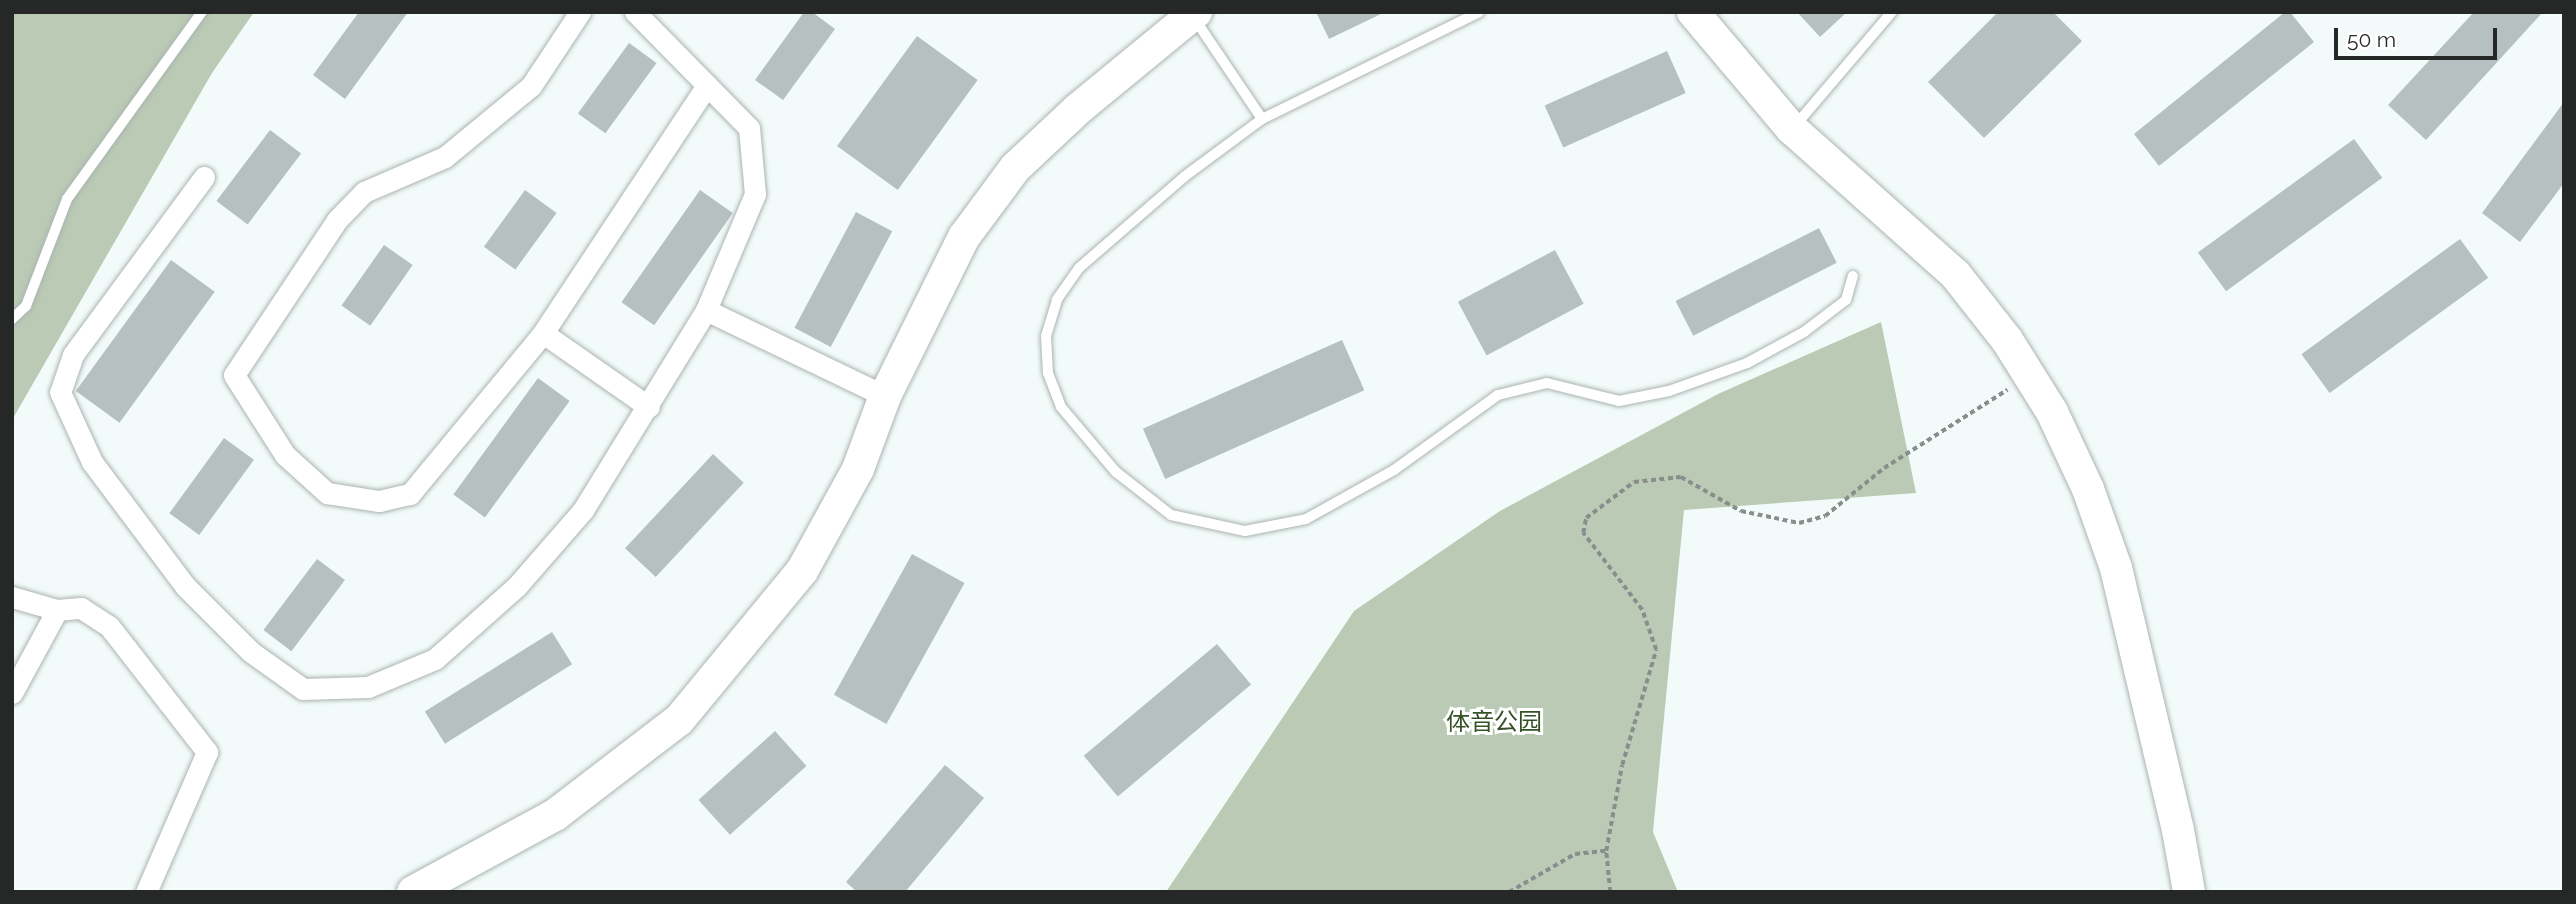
<!DOCTYPE html>
<html>
<head>
<meta charset="utf-8">
<style>
	body { margin:0 }
	#map { position:relative; width:2576px; height:904px; overflow:hidden; background:#f2fbf9; font-family:Raleway,"Noto Sans SC",sans-serif }
	div>[style] { position:absolute }
	[style*='--x'] { left:calc(var(--x)*1px); top:calc(var(--y)*1px); width:calc(var(--w)*1px); rotate:calc(var(--a)*1deg) }
	.green>* { inset:0; background:#bacab4 }
	.building>* { inset:0; background:#b7c0c1; transform-origin:0 0 }
	.path>* { height:3.5px; margin-top:-1.75px; transform-origin:0; background:repeating-linear-gradient(90deg,#888e8c 0 5px,transparent 0 8.5px) }
	.roads { filter:drop-shadow(0 0 2px #abb4b2) drop-shadow(0 0 2px #abb4b2) }
	.lane>* { height:10px; margin:-5px; padding:0 5px; transform-origin:5px; border-radius:5px; background:#fff }
	.street>* { height:21px; margin:-10.5px; padding:0 10.5px; transform-origin:10.5px; border-radius:10.5px; background:#fff }
	.secondary>* { height:32px; margin:-16px; padding:0 16px; transform-origin:16px; border-radius:16px; background:#fff }
	span { translate:-50% -50%; white-space:nowrap; text-align:center; line-height:1.15; -webkit-text-stroke:6px #fff; paint-order:stroke }
	.park-label { font-size:24px; color:#355227 }
	.frame { position:absolute; inset:0; border:14px solid #252827; pointer-events:none }
	.scale { position:absolute; left:2334px; top:28px; width:163px; height:32px; box-sizing:border-box; border:4px solid #252827; border-top:0; padding-left:9px; font-size:21px; line-height:24px; white-space:nowrap; color:#252827; -webkit-text-stroke:5px #fff; paint-order:stroke }
</style>
</head>
<body>
<div id="map">
	<div class="green">
		<i style="clip-path:polygon(12px 12px,254px 12px,212px 73px,12px 420px)"></i>
		<i style="clip-path:polygon(1881px 322px,1916px 493px,1684px 510px,1653px 832px,1678px 892px,1166px 892px,1354px 611px,1500px 511px,1718px 394px)"></i>
	</div>
	<div class="building">
		<i style="clip-path:polygon(359px 12px,408px 12px,345px 99px,313px 75px)"></i>
		<i style="clip-path:polygon(804px 12px,812px 12px,835px 29px,783px 100px,755px 80px)"></i>
		<i style="clip-path:polygon(1316px 12px,1385px 12px,1329px 39px)"></i>
		<i style="clip-path:polygon(1797px 12px,1847px 12px,1820px 37px)"></i>
		<i style="clip-path:polygon(1998px 12px,2053px 12px,2082px 41px,1984px 138px,1928px 82px)"></i>
		<i style="clip-path:polygon(2285px 12px,2290px 12px,2314px 42px,2159px 166px,2134px 134px)"></i>
		<i style="clip-path:polygon(2474px 12px,2543px 12px,2426px 140px,2388px 105px)"></i>
		<i style="left:917px;top:36px;width:75px;height:136px;rotate:36deg"></i>
		<i style="left:629px;top:43px;width:34px;height:87px;rotate:36deg"></i>
		<i style="left:1667px;top:51px;width:46px;height:134px;rotate:66deg"></i>
		<i style="clip-path:polygon(2564px 102px,2564px 183px,2520px 242px,2482px 213px)"></i>
		<i style="left:270px;top:130px;width:39px;height:89px;rotate:37deg"></i>
		<i style="left:2354px;top:139px;width:48px;height:193px;rotate:54deg"></i>
		<i style="left:525px;top:190px;width:39px;height:70px;rotate:36deg"></i>
		<i style="left:700px;top:190px;width:40px;height:137px;rotate:35deg"></i>
		<i style="left:856px;top:212px;width:41px;height:131px;rotate:28deg"></i>
		<i style="left:1819px;top:228px;width:39px;height:161px;rotate:63deg"></i>
		<i style="left:2460px;top:239px;width:48px;height:196px;rotate:54deg"></i>
		<i style="left:384px;top:245px;width:35px;height:74px;rotate:35deg"></i>
		<i style="left:1555px;top:250px;width:61px;height:110px;rotate:62deg"></i>
		<i style="left:171px;top:260px;width:54px;height:162px;rotate:36deg"></i>
		<i style="left:1342px;top:340px;width:55px;height:218px;rotate:66deg"></i>
		<i style="left:538px;top:378px;width:39px;height:144px;rotate:36deg"></i>
		<i style="left:224px;top:438px;width:37px;height:93px;rotate:36deg"></i>
		<i style="left:713px;top:454px;width:42px;height:129px;rotate:43deg"></i>
		<i style="left:912px;top:554px;width:60px;height:161px;rotate:29deg"></i>
		<i style="left:317px;top:559px;width:35px;height:89px;rotate:37deg"></i>
		<i style="left:552px;top:632px;width:38px;height:150px;rotate:58deg"></i>
		<i style="left:1217px;top:644px;width:53px;height:174px;rotate:50deg"></i>
		<i style="left:775px;top:731px;width:47px;height:103px;rotate:48deg"></i>
		<i style="clip-path:polygon(945px 765px,984px 798px,905px 892px,857px 892px,846px 882px)"></i>
	</div>
	<div class="path">
		<i style="--x:1509;--y:892;--w:76;--a:-29.9"></i>
		<i style="--x:1575;--y:854;--w:31;--a:-6"></i>
		<i style="--x:1610;--y:892;--w:41;--a:-95.6"></i>
		<i style="--x:1606;--y:851;--w:87;--a:-79.5"></i>
		<i style="--x:1622;--y:765;--w:120;--a:-73.5"></i>
		<i style="--x:1656;--y:650;--w:42;--a:-109.3"></i>
		<i style="--x:1642;--y:610;--w:97;--a:-127.5"></i>
		<i style="--x:1583;--y:533;--w:15;--a:-79"></i>
		<i style="--x:1586;--y:518;--w:60;--a:-36.9"></i>
		<i style="--x:1634;--y:482;--w:47;--a:-6.1"></i>
		<i style="--x:1681;--y:477;--w:69;--a:29.5"></i>
		<i style="--x:1741;--y:511;--w:59;--a:11.7"></i>
		<i style="--x:1799;--y:523;--w:27;--a:-15"></i>
		<i style="--x:1825;--y:516;--w:76;--a:-39.1"></i>
		<i style="--x:1884;--y:468;--w:146;--a:-32.4"></i>
	</div>
	<div class="roads">
		<div class="lane">
			<i style="--x:1194;--y:18;--w:122;--a:56"></i>
			<i style="--x:1262;--y:119;--w:97;--a:143.4"></i>
			<i style="--x:1184;--y:177;--w:139;--a:139.1"></i>
			<i style="--x:1079;--y:268;--w:39;--a:125"></i>
			<i style="--x:1057;--y:300;--w:38;--a:107"></i>
			<i style="--x:1046;--y:336;--w:37;--a:87"></i>
			<i style="--x:1048;--y:373;--w:36;--a:69"></i>
			<i style="--x:1061;--y:407;--w:85;--a:49.8"></i>
			<i style="--x:1116;--y:472;--w:70;--a:38"></i>
			<i style="--x:1171;--y:515;--w:76;--a:12.2"></i>
			<i style="--x:1245;--y:531;--w:62;--a:-11.1"></i>
			<i style="--x:1306;--y:519;--w:101;--a:-29.1"></i>
			<i style="--x:1394;--y:470;--w:128;--a:-35.8"></i>
			<i style="--x:1498;--y:395;--w:50;--a:-13.8"></i>
			<i style="--x:1547;--y:383;--w:74;--a:14"></i>
			<i style="--x:1619;--y:401;--w:51;--a:-11.3"></i>
			<i style="--x:1669;--y:391;--w:83;--a:-19.7"></i>
			<i style="--x:1747;--y:363;--w:65;--a:-28.5"></i>
			<i style="--x:1804;--y:332;--w:53;--a:-37.3"></i>
			<i style="--x:1846;--y:300;--w:25;--a:-74"></i>
			<i style="--x:1262;--y:119;--w:242;--a:-26.2"></i>
			<i style="--x:1794;--y:127;--w:151;--a:-49.6"></i>
			<i style="--x:12;--y:319;--w:19;--a:-43"></i>
			<i style="--x:26;--y:306;--w:115;--a:-69"></i>
			<i style="--x:67;--y:199;--w:231;--a:-54.2"></i>
		</div>
		<div class="street">
			<i style="--x:580;--y:12;--w:89;--a:123.5"></i>
			<i style="--x:531;--y:86;--w:112;--a:140.5"></i>
			<i style="--x:445;--y:157;--w:88;--a:156.6"></i>
			<i style="--x:364;--y:192;--w:39;--a:134"></i>
			<i style="--x:337;--y:220;--w:186;--a:123.6"></i>
			<i style="--x:234;--y:375;--w:95;--a:57.5"></i>
			<i style="--x:285;--y:455;--w:57;--a:42.1"></i>
			<i style="--x:327;--y:493;--w:53;--a:8.7"></i>
			<i style="--x:379;--y:501;--w:32;--a:-13"></i>
			<i style="--x:410;--y:494;--w:209;--a:-50.4"></i>
			<i style="--x:543;--y:333;--w:297;--a:-56.5"></i>
			<i style="--x:204;--y:177;--w:221;--a:126.4"></i>
			<i style="--x:73;--y:355;--w:39;--a:109"></i>
			<i style="--x:60;--y:392;--w:77;--a:65.4"></i>
			<i style="--x:92;--y:462;--w:155;--a:53.1"></i>
			<i style="--x:185;--y:586;--w:93;--a:45"></i>
			<i style="--x:251;--y:652;--w:64;--a:35.4"></i>
			<i style="--x:303;--y:689;--w:65;--a:-1.8"></i>
			<i style="--x:368;--y:687;--w:73;--a:-22.7"></i>
			<i style="--x:435;--y:659;--w:110;--a:-41.7"></i>
			<i style="--x:517;--y:586;--w:101;--a:-49"></i>
			<i style="--x:583;--y:510;--w:235;--a:-58.4"></i>
			<i style="--x:706;--y:310;--w:126;--a:-67.1"></i>
			<i style="--x:755;--y:194;--w:66;--a:-95.2"></i>
			<i style="--x:749;--y:128;--w:163;--a:-134.5"></i>
			<i style="--x:706;--y:310;--w:199;--a:25.7"></i>
			<i style="--x:543;--y:333;--w:129;--a:34.9"></i>
			<i style="--x:12;--y:597;--w:47;--a:16.1"></i>
			<i style="--x:57;--y:610;--w:24;--a:-5"></i>
			<i style="--x:81;--y:608;--w:33;--a:33"></i>
			<i style="--x:109;--y:626;--w:160;--a:52.1"></i>
			<i style="--x:207;--y:752;--w:153;--a:113.5"></i>
			<i style="--x:12;--y:693;--w:94;--a:-61.5"></i>
		</div>
		<div class="secondary">
			<i style="--x:1693;--y:12;--w:153;--a:49.8"></i>
			<i style="--x:1792;--y:129;--w:218;--a:41.7"></i>
			<i style="--x:1955;--y:274;--w:84;--a:51.8"></i>
			<i style="--x:2007;--y:340;--w:85;--a:58"></i>
			<i style="--x:2052;--y:412;--w:85;--a:64.9"></i>
			<i style="--x:2088;--y:489;--w:84;--a:70.5"></i>
			<i style="--x:2116;--y:568;--w:269;--a:76.7"></i>
			<i style="--x:2178;--y:830;--w:63;--a:79.9"></i>
			<i style="--x:413;--y:892;--w:162;--a:-28.5"></i>
			<i style="--x:555;--y:815;--w:156;--a:-37.5"></i>
			<i style="--x:679;--y:720;--w:193;--a:-50.5"></i>
			<i style="--x:802;--y:571;--w:116;--a:-61.2"></i>
			<i style="--x:858;--y:469;--w:78;--a:-69.7"></i>
			<i style="--x:885;--y:396;--w:178;--a:-63.6"></i>
			<i style="--x:964;--y:237;--w:86;--a:-53.5"></i>
			<i style="--x:1015;--y:168;--w:86;--a:-43.1"></i>
			<i style="--x:1078;--y:109;--w:153;--a:-39.4"></i>
		</div>
	</div>
	<div class="park-label">
		<span style="left:1494px;top:722px">体音公园</span>
	</div>
	<div class="frame"></div>
	<div class="scale">50 m</div>
</div>
</body>
</html>
